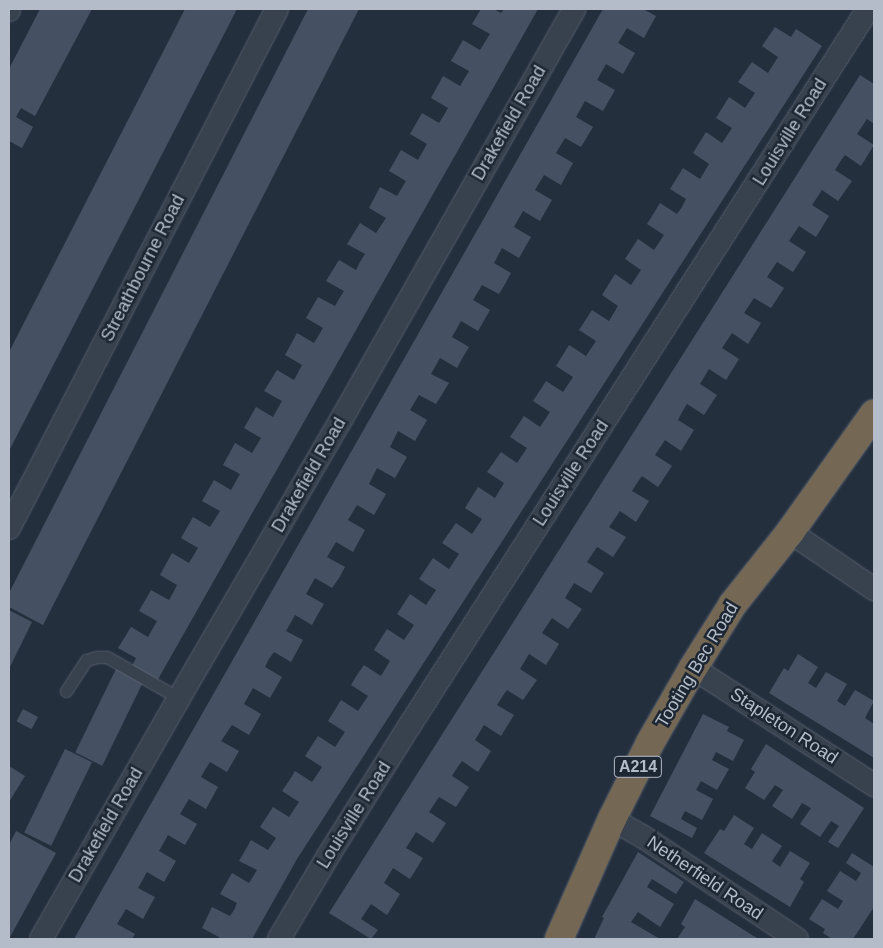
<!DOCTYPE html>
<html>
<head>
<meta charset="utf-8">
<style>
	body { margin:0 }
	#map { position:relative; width:883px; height:948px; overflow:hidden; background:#242f3e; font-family:Arial,sans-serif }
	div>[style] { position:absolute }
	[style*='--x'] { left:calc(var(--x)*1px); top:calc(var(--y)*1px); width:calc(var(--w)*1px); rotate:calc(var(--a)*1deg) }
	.building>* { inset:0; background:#455162; transform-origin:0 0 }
	.roads { filter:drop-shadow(0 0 1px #565f6c) drop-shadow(0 0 1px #565f6c) }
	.lane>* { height:11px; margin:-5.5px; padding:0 5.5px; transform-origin:5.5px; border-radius:5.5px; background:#38414e }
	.street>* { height:22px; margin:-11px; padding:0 11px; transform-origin:11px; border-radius:11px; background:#38414e }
	.highway>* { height:28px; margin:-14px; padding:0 14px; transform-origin:14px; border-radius:14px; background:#746855 }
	span { translate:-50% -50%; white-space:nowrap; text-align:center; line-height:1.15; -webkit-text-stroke:5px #1d2633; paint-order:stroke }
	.shield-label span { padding:1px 4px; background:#1d2633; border:1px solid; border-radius:4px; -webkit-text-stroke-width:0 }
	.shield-label { font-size:16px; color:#b4bcc9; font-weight:700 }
	.street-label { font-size:18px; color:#b4bcc9 }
	.frame { position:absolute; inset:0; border:10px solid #b4bcc9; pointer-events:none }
</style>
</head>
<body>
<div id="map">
	<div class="building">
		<i style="clip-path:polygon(40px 9px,92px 9px,35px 116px,21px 108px,16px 117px,33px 127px,22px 148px,9px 141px,9px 69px)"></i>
		<i style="clip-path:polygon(185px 9px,237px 9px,9px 451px,9px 352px)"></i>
		<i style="clip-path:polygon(308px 9px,359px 9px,43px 625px,9px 607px,9px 593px)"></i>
		<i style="clip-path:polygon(481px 9px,494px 9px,501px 13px,504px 9px,538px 9px,157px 681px,132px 666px,136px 658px,118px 648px,131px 627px,148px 637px,157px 621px,139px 611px,151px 590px,169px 600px,173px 593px,177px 585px,160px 575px,172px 553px,189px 563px,198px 548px,181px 538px,193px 517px,210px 527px,220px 511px,202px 501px,214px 480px,231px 490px,240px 474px,223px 465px,235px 443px,252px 453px,261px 438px,244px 428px,256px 407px,273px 417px,282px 401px,264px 391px,277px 370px,294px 380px,302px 365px,285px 355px,297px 333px,314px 343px,323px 328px,306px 318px,318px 297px,335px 306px,339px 299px,344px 291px,326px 281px,339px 260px,356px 270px,360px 262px,365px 254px,347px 244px,360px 223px,376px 233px,386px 218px,369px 208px,380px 187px,397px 196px,406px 181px,389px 171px,401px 150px,418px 160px,427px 144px,410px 134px,422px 113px,439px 123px,444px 115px,448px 108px,431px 98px,443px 76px,460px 86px,469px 71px,451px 61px,463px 40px,480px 50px,490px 34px,472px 24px)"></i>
		<i style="clip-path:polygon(603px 9px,643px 9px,656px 16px,644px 38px,627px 28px,618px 43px,635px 53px,623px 74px,606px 64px,597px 80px,615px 90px,603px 111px,585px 101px,576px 117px,593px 127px,581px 147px,565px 138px,556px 153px,573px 163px,561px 185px,544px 175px,535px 190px,552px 200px,540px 221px,523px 211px,514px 227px,531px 237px,519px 258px,502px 248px,494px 263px,511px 273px,505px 284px,499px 294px,482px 285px,473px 300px,490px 310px,478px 331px,461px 321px,452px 337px,469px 347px,463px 357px,457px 368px,440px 358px,431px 374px,449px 383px,436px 404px,419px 395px,410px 410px,427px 420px,415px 441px,398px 431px,390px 447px,407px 457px,395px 478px,377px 468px,369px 484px,386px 494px,374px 515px,357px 505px,348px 520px,365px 530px,353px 552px,336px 542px,327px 557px,345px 567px,339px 578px,332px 588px,315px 578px,306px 594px,324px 604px,318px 614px,312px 625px,295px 615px,286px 631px,303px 640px,291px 662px,274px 652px,269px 659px,265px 667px,282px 677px,270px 698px,253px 688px,244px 704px,261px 714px,249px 735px,232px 725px,221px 741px,239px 751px,227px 772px,210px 762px,205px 770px,201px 777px,218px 787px,206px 809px,189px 799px,180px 814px,197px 824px,185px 845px,168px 835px,159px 851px,176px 861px,164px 882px,147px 872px,138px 888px,155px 897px,143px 919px,126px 909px,117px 924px,135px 934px,132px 939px,74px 939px)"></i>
		<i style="clip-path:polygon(775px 27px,791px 37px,796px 29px,822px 46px,297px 859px,252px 939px,218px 939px,219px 937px,202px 928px,212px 907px,230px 916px,234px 910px,237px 903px,220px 894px,232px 873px,249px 883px,257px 870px,239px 861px,251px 840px,268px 850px,276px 838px,260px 827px,273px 807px,289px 817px,299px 802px,282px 791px,289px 781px,295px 771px,312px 782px,322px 767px,305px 756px,318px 736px,335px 747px,345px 732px,328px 721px,341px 700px,358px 711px,368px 696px,351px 685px,357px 675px,364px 665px,381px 676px,390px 661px,374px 650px,380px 640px,387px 629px,404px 640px,414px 625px,397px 614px,410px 594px,426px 605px,436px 590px,419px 579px,433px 558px,449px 569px,459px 554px,442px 543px,456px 523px,472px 534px,482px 519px,465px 508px,478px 487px,495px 498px,504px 483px,487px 472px,501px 452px,517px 463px,527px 448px,510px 437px,524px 416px,540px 427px,550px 412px,533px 401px,546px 381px,563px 392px,573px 377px,556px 366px,569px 345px,586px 356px,596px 341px,579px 330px,592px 310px,609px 321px,618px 306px,602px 295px,615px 274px,631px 285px,641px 270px,625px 259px,638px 239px,654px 250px,664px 235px,647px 224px,660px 203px,677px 214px,682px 207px,686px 199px,670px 189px,683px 168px,700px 179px,709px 164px,693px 153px,706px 132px,722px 143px,732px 128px,716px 118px,729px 97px,745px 108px,755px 93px,738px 82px,752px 62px,768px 73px,778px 57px,762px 46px)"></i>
		<i style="clip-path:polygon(860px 75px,874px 84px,874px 124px,867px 119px,857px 134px,874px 145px,861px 166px,845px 155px,840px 162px,835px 170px,852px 181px,838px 201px,822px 190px,812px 205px,829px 216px,816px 237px,799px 226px,789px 241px,806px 252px,793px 272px,777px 262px,767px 277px,784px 288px,771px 308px,754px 298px,744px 313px,761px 323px,748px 344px,732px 333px,722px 348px,739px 359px,726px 380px,709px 369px,700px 384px,717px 395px,704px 415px,687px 404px,682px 412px,678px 420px,694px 430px,681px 451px,665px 440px,655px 455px,672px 466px,658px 487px,642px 476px,637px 483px,632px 491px,649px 501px,636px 522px,620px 511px,609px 527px,626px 537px,613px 557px,597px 547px,587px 562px,604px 573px,591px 593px,574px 583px,565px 598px,582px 609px,568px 629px,552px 618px,542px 633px,559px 644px,546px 665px,529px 654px,520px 669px,537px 680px,523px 700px,507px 690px,502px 697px,497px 705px,514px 715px,501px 736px,484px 725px,475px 740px,491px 751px,478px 772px,462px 761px,457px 768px,452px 776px,469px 787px,456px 807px,439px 797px,429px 812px,446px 823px,433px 843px,416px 832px,406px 848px,423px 858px,410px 879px,393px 868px,384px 883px,400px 894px,387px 915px,371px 904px,361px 919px,378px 930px,371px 939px,329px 913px)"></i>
		<i style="clip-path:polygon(9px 610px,32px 622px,9px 669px)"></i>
		<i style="clip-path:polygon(798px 654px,818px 667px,808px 683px,816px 688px,826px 672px,847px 684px,837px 701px,845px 706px,855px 690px,874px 701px,865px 718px,874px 724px,874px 758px,769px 693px,784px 668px,788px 671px)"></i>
		<i style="left:116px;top:669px;width:30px;height:93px;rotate:26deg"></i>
		<i style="left:23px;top:709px;width:17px;height:14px;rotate:28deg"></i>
		<i style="clip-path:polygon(703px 714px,729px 727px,727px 731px,744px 740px,733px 761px,716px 752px,712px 760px,729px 769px,717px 790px,701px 781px,696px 790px,713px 799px,702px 820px,685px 811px,681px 819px,697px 828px,692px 838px,650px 816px)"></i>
		<i style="clip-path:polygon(766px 744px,864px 808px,838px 848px,828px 842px,839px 826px,831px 821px,820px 837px,800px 824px,811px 808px,802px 803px,792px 819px,772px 806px,783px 790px,775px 785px,764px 800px,745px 788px,755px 772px,751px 769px)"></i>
		<i style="left:65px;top:749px;width:30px;height:93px;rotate:26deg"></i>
		<i style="clip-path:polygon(9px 766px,25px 776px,9px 802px)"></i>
		<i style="clip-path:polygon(734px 815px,754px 828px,744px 844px,752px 849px,762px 833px,782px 846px,772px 861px,780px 867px,790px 851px,810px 863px,800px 879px,804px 882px,790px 907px,704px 853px,720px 829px,724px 831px)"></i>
		<i style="clip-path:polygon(16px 831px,56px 853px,9px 939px,9px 845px)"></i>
		<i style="clip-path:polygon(638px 852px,684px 882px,676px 894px,652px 879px,647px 887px,674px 904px,660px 927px,638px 912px,631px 922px,660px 939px,594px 939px,604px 918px,602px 917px)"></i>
		<i style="clip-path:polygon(852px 853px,874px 867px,874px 907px,853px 939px,832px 939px,823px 933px,825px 929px,809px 919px,822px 899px,838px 909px,843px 901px,827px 891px,840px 871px,856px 881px,861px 873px,846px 863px)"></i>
		<i style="clip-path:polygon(695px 899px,752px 935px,759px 939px,677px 939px,685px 927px,681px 924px)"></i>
	</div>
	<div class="roads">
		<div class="lane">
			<i style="--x:66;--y:691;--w:37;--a:-57"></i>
			<i style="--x:86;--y:660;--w:11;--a:-15"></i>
			<i style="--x:97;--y:657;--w:10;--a:0"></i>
			<i style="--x:107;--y:657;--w:83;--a:29.7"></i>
		</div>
		<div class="street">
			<i style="--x:9;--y:10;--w:1;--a:-90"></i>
			<i style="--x:9;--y:528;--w:584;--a:-62.69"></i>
			<i style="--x:790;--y:532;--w:102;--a:34.2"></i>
			<i style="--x:693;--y:668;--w:216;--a:32.9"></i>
			<i style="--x:612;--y:819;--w:34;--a:30"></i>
			<i style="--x:642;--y:836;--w:186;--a:33.6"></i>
			<i style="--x:41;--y:939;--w:278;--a:-60.2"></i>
			<i style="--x:179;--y:698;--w:324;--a:-59.8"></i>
			<i style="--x:342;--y:418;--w:470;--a:-60.4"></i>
			<i style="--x:279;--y:939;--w:96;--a:-59.4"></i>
			<i style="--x:328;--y:856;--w:155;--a:-58"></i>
			<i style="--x:410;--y:725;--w:850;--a:-57.39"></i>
		</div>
		<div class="highway">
			<i style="--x:559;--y:939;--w:131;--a:-66.2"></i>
			<i style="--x:612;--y:819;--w:85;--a:-63.4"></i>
			<i style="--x:650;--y:743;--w:86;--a:-60.2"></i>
			<i style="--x:693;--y:668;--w:75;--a:-58"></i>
			<i style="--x:733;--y:604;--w:92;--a:-51.6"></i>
			<i style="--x:790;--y:532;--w:145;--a:-54.6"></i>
		</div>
	</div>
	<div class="shield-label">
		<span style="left:638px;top:767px">A214</span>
	</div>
	<div class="street-label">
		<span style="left:509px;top:123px;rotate:-60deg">Drakefield Road</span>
		<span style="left:790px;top:132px;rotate:-58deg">Louisville Road</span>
		<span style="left:143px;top:268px;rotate:-63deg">Streathbourne Road</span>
		<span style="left:571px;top:473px;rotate:-57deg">Louisville Road</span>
		<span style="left:309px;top:475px;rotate:-60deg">Drakefield Road</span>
		<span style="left:697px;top:665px;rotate:-59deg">Tooting Bec Road</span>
		<span style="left:784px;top:726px;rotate:33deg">Stapleton Road</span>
		<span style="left:354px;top:815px;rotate:-58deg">Louisville Road</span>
		<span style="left:106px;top:825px;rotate:-60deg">Drakefield Road</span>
		<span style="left:705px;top:878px;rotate:34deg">Netherfield Road</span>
	</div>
	<div class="frame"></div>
</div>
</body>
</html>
